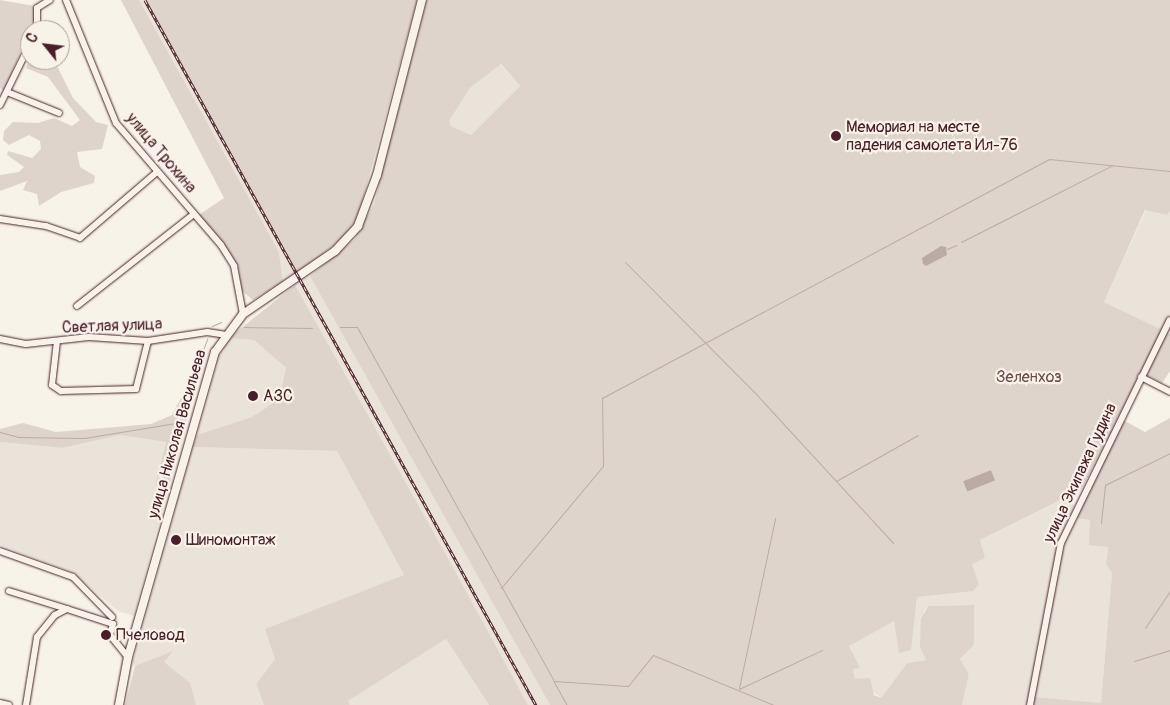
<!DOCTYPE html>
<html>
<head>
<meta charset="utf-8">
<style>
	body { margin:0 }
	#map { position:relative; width:1170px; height:705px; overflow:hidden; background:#f7f3e8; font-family:Pangolin,sans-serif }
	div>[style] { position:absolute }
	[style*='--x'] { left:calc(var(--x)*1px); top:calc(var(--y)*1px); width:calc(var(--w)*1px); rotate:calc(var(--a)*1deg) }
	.built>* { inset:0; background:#eae3da }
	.green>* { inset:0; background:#ded4cc }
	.water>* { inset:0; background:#bcaaa7; transform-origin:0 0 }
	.stream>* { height:1px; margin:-0.5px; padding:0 0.5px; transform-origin:0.5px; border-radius:0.5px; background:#bcaaa7 }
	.roads { filter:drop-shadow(0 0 1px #4a1f2b) drop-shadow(0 0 1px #4a1f2b) }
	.minor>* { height:6px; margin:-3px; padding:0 3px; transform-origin:3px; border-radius:3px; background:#f7f3e8 }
	.major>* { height:8px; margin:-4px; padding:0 4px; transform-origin:4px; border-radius:4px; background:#f7f3e8 }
	.rail>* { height:3px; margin-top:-1.5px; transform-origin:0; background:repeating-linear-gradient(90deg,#f7f3e8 0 4px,#4a1f2b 0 8px); box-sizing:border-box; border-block:1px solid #4a1f2b }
	.dots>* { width:14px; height:14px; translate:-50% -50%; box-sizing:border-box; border:2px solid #f7f3e8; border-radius:50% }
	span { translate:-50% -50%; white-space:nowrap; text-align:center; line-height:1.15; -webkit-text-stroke:4.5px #f7f3e8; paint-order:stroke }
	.poi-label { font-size:16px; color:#4a1f2b }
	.left { translate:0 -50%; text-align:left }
	.street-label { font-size:16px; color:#4a1f2b }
	.park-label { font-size:16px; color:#6f4c53 }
	.north { position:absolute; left:20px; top:20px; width:50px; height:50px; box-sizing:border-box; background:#f7f3e8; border:1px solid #b29e9c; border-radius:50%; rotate:299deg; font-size:14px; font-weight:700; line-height:20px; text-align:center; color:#4a1f2b }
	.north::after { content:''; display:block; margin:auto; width:18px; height:22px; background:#4a1f2b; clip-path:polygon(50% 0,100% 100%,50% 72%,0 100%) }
</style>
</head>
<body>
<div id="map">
	<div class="built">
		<i style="clip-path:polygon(139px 0,146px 0,297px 273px,283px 282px,279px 252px)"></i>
		<i style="clip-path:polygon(500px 64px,520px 86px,471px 135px,451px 126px,448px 121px,470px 88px)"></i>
		<i style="clip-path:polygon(1146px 210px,1167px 215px,1170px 211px,1170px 333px,1104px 302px)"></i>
		<i style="clip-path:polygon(310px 276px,340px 327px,550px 705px,528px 705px,295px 285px)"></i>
		<i style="clip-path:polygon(229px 338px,254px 340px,286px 368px,279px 399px,253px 417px,197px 435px,219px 357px)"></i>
		<i style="clip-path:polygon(120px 435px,166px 442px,156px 481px,157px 495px,164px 504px,134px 616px,118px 611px,72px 572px,0 546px,0 442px,62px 448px)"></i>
		<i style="clip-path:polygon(193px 447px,337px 451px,404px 575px,266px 629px,275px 659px,256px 684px,264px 705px,196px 705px,194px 698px,132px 664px)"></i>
		<i style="clip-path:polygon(1070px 496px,1078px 514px,1091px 519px,1108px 547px,1106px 564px,1112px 573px,1101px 703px,1035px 697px,1034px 705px,962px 705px,969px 674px,960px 659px,974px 645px,974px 605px,928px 606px,924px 611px,927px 660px,907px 663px,881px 698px,855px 679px,853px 669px,859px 668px,849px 646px,855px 639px,894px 621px,897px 636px,915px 615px,917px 597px,979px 584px,972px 564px,980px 540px)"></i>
		<i style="clip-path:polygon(446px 639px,489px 705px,350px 705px,348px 701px)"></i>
	</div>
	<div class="green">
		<i style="clip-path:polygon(0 0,34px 6px,35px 30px,30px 30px,4px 91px,0 88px)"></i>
		<i style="clip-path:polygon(121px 0,139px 0,279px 252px,283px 282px,253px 300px,241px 290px,238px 268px,222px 241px,199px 215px,224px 198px)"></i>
		<i style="clip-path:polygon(146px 0,417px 0,358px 218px,340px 241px,297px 273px)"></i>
		<i style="clip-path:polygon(evenodd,427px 0,1170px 0,1170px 211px,1167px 215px,1145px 210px,1104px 302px,1163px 330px,1116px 424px,1081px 490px,980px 540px,985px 558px,972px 564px,979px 584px,973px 591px,917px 597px,911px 650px,899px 653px,894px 621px,849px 646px,860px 668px,853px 669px,855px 679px,870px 678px,874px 695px,881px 698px,907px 663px,926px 660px,920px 647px,921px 619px,928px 606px,974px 605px,974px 645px,960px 659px,969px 674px,962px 705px,550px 705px,310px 276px,354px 240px,374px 204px,427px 0,501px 64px,520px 86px,471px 135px,451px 126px,449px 121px,470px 88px,501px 64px,427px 0,991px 470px,995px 480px,964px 483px,964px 482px,991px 470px)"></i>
		<i style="clip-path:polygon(30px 54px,30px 60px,54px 60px,73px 98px,96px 122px,108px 125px,102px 149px,77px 152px,80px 167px,95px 176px,94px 183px,61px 192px,39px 206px,37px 194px,23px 190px,27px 181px,0 191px,0 175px,19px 172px,24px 167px,7px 155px,8px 151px,32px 158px,41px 149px,40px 141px,29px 135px,9px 145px,3px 140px,4px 131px,13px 122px,38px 123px,54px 118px,72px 126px,80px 120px,48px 77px,26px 68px)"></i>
		<i style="clip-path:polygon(295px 285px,445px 553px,528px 705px,489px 705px,446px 639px,348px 701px,350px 705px,264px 705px,256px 684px,275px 659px,265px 629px,404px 575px,337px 451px,193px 447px,197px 435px,252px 417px,279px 399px,286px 368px,254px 340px,229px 338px)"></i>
		<i style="clip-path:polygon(1166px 332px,1170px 333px,1170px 371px,1162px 383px,1145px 375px)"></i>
		<i style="clip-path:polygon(185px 390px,194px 392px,164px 504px,157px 495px,156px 481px,166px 442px,120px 435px,62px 448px,0 442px,0 429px,23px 423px,56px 432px,151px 424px,172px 415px)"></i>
		<i style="clip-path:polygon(1170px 418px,1170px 705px,1034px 705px,1035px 697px,1101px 703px,1112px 573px,1106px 564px,1108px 547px,1089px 545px,1090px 520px,1077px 518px,1123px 420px,1145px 432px)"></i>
		<i style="clip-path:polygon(173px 651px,164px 662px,190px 683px,196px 705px,125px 705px,135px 666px)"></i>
	</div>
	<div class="water">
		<i style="clip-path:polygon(941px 246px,946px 247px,947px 255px,926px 266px,923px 264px,922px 258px)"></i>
		<i style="left:991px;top:470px;width:11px;height:30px;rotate:68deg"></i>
	</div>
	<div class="stream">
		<i style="--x:961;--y:242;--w:170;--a:-26.9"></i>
		<i style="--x:947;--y:249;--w:10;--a:-24"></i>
		<i style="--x:625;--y:262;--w:187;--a:45.2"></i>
		<i style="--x:757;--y:395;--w:201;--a:47.4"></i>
		<i style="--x:212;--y:326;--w:10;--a:-24"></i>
		<i style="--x:244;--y:327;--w:68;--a:0.8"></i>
		<i style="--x:340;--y:327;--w:17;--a:0"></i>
		<i style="--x:357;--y:327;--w:405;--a:60.9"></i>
		<i style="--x:554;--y:681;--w:74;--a:3.9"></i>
		<i style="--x:628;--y:686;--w:40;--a:-51"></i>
		<i style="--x:653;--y:655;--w:131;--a:22.5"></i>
		<i style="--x:0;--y:432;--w:20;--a:15"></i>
		<i style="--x:19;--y:437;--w:65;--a:0.9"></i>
		<i style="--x:84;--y:438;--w:93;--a:-9.3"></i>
		<i style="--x:176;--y:423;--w:90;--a:-69.7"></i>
		<i style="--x:836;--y:481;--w:94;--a:-29.3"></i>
		<i style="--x:1101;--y:523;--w:38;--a:-84"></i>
		<i style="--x:1105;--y:485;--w:72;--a:-26.2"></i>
		<i style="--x:501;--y:588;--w:159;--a:-50.1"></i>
		<i style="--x:603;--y:466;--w:68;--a:-90.8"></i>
		<i style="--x:602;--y:398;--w:507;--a:-28.13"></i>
		<i style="--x:1049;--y:159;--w:122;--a:5.7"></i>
		<i style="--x:1145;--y:628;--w:45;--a:-56"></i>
		<i style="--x:1134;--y:661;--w:38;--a:-17"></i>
		<i style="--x:554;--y:682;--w:26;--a:61"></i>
		<i style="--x:739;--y:688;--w:174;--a:-78"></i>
		<i style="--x:739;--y:689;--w:92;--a:-25.2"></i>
	</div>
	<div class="roads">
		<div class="minor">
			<i style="--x:66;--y:0;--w:133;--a:67.9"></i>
			<i style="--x:116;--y:123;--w:161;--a:49.3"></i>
			<i style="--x:221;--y:245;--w:25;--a:58"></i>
			<i style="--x:234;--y:266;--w:49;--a:79.4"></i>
			<i style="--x:37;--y:30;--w:22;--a:-90"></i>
			<i style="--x:37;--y:8;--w:15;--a:-32"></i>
			<i style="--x:7;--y:92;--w:56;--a:22"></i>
			<i style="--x:0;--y:105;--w:68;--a:-63.8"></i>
			<i style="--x:0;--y:219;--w:47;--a:8.7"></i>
			<i style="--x:46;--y:226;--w:36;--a:19"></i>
			<i style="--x:80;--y:238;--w:101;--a:-40.6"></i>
			<i style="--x:77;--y:306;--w:149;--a:-38.2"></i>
			<i style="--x:0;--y:339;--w:26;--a:11"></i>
			<i style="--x:26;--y:344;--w:63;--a:-6.3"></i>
			<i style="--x:89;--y:337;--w:59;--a:3.9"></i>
			<i style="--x:148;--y:341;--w:60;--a:-8.7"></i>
			<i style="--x:207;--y:332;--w:18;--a:9"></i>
			<i style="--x:57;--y:341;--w:44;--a:96.5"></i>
			<i style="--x:52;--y:385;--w:11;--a:34"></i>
			<i style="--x:61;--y:391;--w:75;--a:-1.5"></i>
			<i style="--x:136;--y:389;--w:49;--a:-76"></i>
			<i style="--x:1141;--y:377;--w:33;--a:27"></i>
			<i style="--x:0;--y:551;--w:77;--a:19.6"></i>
			<i style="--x:73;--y:577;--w:56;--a:45.7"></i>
			<i style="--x:9;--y:591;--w:61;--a:17.2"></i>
			<i style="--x:0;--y:703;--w:9;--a:13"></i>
			<i style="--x:26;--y:705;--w:69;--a:-80.8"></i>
			<i style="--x:37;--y:637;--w:28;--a:-51"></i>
			<i style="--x:55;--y:615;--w:13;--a:-27"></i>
			<i style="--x:67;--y:609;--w:48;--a:18.1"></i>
			<i style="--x:113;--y:624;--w:11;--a:105"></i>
			<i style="--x:110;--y:635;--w:28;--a:51"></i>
			<i style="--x:1030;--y:705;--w:165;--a:-79.2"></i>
			<i style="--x:1061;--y:543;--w:248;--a:-64"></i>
		</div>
		<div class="major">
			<i style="--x:119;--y:705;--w:49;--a:-79.4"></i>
			<i style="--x:128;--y:657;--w:317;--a:-74.1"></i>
			<i style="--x:215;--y:352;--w:47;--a:-53.6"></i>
			<i style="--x:243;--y:314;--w:112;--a:-34.4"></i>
			<i style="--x:335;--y:251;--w:34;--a:-47"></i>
			<i style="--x:358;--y:226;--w:54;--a:-69.6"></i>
			<i style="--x:377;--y:175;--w:181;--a:-75.6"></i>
		</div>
	</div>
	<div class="rail">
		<i style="--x:145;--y:0;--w:806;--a:60.99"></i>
	</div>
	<div class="dots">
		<i style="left:836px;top:136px;background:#4a1f2b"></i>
		<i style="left:253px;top:396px;background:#4a1f2b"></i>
		<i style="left:176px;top:540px;background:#4a1f2b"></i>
		<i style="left:106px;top:635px;background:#4a1f2b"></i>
	</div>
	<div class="poi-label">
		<span class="left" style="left:846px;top:136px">Мемориал на месте<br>падения самолета Ил-76</span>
		<span class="left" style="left:263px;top:396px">АЗС</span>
		<span class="left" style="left:186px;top:540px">Шиномонтаж</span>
		<span class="left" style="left:116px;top:635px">Пчеловод</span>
	</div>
	<div class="street-label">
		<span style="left:161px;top:153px;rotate:50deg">улица Трохина</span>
		<span style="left:112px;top:326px;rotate:-2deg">Светлая улица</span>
		<span style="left:177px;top:434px;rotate:-74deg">улица Николая Васильева</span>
		<span style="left:1080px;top:473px;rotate:-65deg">улица Экипажа Гудина</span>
	</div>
	<div class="park-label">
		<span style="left:1029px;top:377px">Зеленхоз</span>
	</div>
	<div class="north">С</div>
</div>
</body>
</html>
